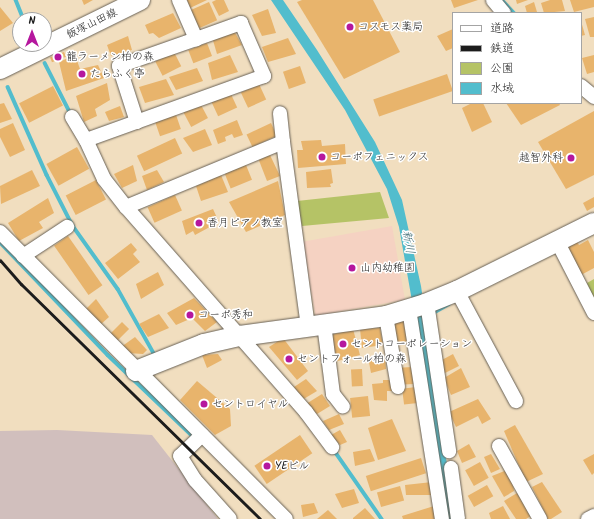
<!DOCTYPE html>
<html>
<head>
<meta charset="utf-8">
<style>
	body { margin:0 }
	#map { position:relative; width:594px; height:519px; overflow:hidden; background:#f1debf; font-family:Kalam,"Klee One",sans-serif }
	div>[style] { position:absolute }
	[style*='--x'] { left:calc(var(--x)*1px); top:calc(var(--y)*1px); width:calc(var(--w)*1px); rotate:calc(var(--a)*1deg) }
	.built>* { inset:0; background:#f5d2c2; transform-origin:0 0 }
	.industrial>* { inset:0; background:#d1bfbd }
	.green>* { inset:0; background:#b5c366 }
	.water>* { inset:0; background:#52bdcd }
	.stream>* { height:3.5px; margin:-1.75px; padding:0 1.75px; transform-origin:1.75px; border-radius:1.75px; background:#52bdcd }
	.building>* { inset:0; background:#e8b46c; transform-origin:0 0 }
	.roads { filter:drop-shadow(0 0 1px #676055) drop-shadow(0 0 1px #676055) }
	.street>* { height:14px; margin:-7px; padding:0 7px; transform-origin:7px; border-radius:7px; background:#fff }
	.secondary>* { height:20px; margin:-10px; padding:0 10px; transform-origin:10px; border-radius:10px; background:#fff }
	.rail>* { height:3px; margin:-1.5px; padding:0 1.5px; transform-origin:1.5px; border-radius:1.5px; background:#1c1c1c }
	.dots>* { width:11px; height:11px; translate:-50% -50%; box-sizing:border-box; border:2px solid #fff; border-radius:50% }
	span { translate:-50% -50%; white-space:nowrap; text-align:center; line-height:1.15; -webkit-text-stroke:3px #fff; paint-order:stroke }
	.street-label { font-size:11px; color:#1c1c1c }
	.poi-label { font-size:11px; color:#1c1c1c }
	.left { translate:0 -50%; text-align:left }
	.right { translate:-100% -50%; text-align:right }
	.water-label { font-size:12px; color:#34646c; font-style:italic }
	.legend { position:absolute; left:452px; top:12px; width:130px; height:92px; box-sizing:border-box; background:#fff; border:1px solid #a4a4a4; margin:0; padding:5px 7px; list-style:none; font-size:12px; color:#1c1c1c }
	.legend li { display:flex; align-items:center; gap:8px; height:20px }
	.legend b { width:20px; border:1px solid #a4a4a4 }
	.north { position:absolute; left:12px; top:12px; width:40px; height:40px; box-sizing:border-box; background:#fff; border:1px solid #a4a4a4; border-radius:50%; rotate:0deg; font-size:11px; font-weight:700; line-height:16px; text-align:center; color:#1c1c1c }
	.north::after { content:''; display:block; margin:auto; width:14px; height:18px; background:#b5179e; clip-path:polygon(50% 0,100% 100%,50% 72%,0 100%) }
</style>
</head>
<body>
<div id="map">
	<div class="built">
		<i style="left:392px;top:226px;width:75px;height:91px;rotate:80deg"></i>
	</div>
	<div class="industrial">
		<i style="clip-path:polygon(57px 430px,152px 435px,218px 519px,0 519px,0 431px)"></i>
	</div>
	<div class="green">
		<i style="clip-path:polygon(380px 192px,389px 218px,302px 226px,297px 201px)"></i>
		<i style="clip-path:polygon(594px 279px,594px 299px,587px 283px)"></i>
	</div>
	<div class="water">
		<i style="clip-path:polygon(271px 0,283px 0,317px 50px,375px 142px,402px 200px,421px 286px,455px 519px,443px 519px,412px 301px,399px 227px,387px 189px,345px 110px)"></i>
	</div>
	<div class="stream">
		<i style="--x:16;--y:0;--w:22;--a:68"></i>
		<i style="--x:502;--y:0;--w:18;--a:47"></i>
		<i style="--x:45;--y:63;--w:57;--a:63"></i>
		<i style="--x:8;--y:87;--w:96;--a:66.1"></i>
		<i style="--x:47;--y:175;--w:57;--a:63"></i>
		<i style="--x:73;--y:226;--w:77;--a:54.5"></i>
		<i style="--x:118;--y:289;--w:78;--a:60.8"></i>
		<i style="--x:0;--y:242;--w:156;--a:46.3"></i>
		<i style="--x:108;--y:355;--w:120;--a:43.7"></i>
		<i style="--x:435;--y:312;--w:16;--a:-30"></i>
		<i style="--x:334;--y:450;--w:84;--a:55.2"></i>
	</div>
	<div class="building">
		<i style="clip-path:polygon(82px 0,93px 0,84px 5px)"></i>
		<i style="clip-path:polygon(187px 0,207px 0,190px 8px)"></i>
		<i style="clip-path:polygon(216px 0,224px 0,229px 11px,219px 16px,212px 2px)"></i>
		<i style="clip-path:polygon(302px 0,373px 0,400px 52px,344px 79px,297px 2px)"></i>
		<i style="clip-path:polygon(451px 0,478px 0,454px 8px)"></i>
		<i style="clip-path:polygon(516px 0,528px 0,517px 4px)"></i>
		<i style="clip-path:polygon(550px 0,562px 0,565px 11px,544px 13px,541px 3px)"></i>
		<i style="clip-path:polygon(570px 0,594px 0,594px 7px,574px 12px)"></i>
		<i style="left:209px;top:2px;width:20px;height:21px;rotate:66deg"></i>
		<i style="clip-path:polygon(534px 2px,537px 12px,527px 13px,525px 6px)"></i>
		<i style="clip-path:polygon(0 7px,13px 23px,0 31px)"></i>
		<i style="clip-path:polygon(268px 9px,276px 33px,262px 36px,252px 15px)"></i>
		<i style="clip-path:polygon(173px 13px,181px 28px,159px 38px,153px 33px,149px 34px,145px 25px)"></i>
		<i style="clip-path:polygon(594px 17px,594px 37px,590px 37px,585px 19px)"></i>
		<i style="clip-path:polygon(581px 21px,585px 35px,581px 36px)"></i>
		<i style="clip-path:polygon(453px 29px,453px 48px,446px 51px,437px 36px)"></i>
		<i style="clip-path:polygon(234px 31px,242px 45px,217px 54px,212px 37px)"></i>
		<i style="clip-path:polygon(128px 36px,132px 50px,111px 56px,107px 45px)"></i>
		<i style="clip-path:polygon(288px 38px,296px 54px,268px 62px,262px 47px)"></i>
		<i style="left:207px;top:43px;width:14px;height:20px;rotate:69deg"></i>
		<i style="left:64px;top:52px;width:5px;height:15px;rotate:68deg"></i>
		<i style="left:174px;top:52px;width:16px;height:21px;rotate:63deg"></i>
		<i style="clip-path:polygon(75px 55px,80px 69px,98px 65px,104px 78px,66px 91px,59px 62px)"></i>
		<i style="clip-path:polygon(230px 55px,238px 72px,212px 80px,208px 63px)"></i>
		<i style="clip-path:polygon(594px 55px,594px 72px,587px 74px,582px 58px)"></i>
		<i style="left:300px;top:66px;width:18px;height:18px;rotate:71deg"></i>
		<i style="clip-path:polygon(197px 68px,203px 81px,176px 90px,169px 77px)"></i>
		<i style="left:447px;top:74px;width:18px;height:78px;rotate:71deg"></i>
		<i style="clip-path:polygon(166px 79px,174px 95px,145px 103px,139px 87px)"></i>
		<i style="clip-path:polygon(107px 83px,110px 100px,95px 109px,97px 116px,84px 122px,76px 96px)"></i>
		<i style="left:259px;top:84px;width:17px;height:20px;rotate:65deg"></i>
		<i style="left:53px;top:86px;width:22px;height:38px;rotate:63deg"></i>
		<i style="left:230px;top:92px;width:17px;height:21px;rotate:65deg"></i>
		<i style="clip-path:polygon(4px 103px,12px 119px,0 123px,0 104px)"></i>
		<i style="left:200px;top:103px;width:17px;height:19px;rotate:62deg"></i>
		<i style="clip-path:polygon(472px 103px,483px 103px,492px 122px,472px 132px,462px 108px)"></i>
		<i style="clip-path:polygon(506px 103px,559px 103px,560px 105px,521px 125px)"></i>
		<i style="clip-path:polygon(120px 106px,124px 117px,109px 121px,105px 112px)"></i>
		<i style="clip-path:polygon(594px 111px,594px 175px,566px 189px,538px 142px)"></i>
		<i style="left:175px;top:112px;width:18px;height:22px;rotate:71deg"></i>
		<i style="clip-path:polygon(237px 120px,243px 135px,234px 138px,232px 134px,225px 137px,226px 141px,218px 144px,213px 130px)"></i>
		<i style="clip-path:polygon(13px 123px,25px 150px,10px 157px,0 137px,0 129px)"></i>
		<i style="left:271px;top:123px;width:14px;height:27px;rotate:65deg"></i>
		<i style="clip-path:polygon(205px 129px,212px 145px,193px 152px,183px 138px)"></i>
		<i style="left:175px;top:138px;width:17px;height:42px;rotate:65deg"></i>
		<i style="clip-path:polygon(321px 140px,322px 146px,345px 144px,346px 164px,298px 168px,297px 150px,303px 150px,301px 141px)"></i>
		<i style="left:77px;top:147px;width:25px;height:35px;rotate:61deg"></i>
		<i style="clip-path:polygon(269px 153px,280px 176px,267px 181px,258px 158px)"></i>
		<i style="clip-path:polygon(133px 165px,137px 181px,122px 188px,114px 174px)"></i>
		<i style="left:246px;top:165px;width:16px;height:23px;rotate:68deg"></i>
		<i style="clip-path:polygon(331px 169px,333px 183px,330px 184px,331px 187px,307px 188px,306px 172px)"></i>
		<i style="clip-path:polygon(32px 170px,40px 186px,1px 204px,0 186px)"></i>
		<i style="clip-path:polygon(157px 170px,164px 182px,147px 190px,142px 176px)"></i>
		<i style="clip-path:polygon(221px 175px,228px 192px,201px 201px,196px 186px)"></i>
		<i style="left:96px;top:180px;width:22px;height:34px;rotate:63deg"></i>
		<i style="clip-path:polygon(278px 181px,285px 215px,246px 232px,229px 202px)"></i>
		<i style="left:175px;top:195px;width:17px;height:30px;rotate:66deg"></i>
		<i style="clip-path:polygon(594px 197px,594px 207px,587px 211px,583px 203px)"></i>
		<i style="clip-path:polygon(48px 198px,54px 213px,39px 222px,43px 228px,19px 241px,8px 223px)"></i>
		<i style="clip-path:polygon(213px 209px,219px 222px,195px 235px,193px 231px,186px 235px,182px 221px)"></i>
		<i style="left:68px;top:236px;width:60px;height:17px;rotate:55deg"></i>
		<i style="clip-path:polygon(576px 240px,579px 245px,588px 240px,594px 252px,594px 268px,581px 275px,566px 245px)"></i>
		<i style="clip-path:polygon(131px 243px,137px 250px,133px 254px,140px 262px,118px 279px,105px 263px)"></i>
		<i style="clip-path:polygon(158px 272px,164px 285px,141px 299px,136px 284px)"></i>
		<i style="clip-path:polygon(194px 298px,217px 322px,205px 331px,192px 318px,176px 325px,167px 313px)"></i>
		<i style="clip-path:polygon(96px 299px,109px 317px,100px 325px,85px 310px)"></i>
		<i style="clip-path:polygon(159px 314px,169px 328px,148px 337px,139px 324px)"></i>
		<i style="clip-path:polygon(403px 319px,407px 341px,395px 346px,392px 323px)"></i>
		<i style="left:122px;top:322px;width:10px;height:18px;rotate:45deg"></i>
		<i style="clip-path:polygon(380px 328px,383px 345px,362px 348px,360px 329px)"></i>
		<i style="left:353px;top:329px;width:27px;height:25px;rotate:75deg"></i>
		<i style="clip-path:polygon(135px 337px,147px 350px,143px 354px,127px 353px,121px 347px)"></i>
		<i style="clip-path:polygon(283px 338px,308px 371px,297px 380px,269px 347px)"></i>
		<i style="clip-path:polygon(218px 354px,222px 360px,207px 368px,202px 355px)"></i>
		<i style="clip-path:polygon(453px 354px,459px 366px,443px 374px,440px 361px)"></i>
		<i style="clip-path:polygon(368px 357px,385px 357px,386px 369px,371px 373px)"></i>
		<i style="left:413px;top:367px;width:17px;height:15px;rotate:87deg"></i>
		<i style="clip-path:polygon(461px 368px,470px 387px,451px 395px,444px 378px)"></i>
		<i style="left:362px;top:369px;width:17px;height:11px;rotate:87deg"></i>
		<i style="clip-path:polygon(306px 379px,317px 391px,302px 400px,294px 387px)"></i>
		<i style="clip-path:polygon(383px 380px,391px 380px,393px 391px,387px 391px,387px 401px,374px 400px,372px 384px,383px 383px)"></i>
		<i style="clip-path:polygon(197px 381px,230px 409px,231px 426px,215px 435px,180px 400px)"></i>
		<i style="left:416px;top:387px;width:16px;height:14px;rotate:83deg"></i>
		<i style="clip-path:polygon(322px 394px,330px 406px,317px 414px,306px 404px)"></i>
		<i style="left:368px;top:396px;width:20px;height:18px;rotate:84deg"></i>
		<i style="clip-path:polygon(478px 399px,491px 419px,482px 424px,478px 416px,456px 427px,449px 412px)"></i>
		<i style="clip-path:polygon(339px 414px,344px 424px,329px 430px,323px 421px)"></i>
		<i style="clip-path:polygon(392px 419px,406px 451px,378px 460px,368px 428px)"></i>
		<i style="clip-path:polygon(515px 425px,543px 474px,526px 482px,504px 431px)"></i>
		<i style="clip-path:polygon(340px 430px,347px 442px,340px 445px,331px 435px)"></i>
		<i style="left:300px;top:435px;width:22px;height:55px;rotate:56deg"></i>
		<i style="clip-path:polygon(469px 444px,476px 457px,462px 463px,457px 451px)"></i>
		<i style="clip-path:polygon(370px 449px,375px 461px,355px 466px,353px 452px)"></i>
		<i style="clip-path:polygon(491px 454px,500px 469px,491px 473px,484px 457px)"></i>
		<i style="clip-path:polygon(594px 454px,594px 473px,592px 475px,583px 460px)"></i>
		<i style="left:421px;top:458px;width:16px;height:58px;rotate:72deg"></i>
		<i style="left:480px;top:462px;width:18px;height:17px;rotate:61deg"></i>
		<i style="clip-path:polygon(507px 470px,512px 474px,514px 491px,504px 497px,492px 476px)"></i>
		<i style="clip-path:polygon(432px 482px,431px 495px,406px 495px,405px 485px)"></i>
		<i style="clip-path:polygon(542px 482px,562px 512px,551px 519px,548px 519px,532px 487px)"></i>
		<i style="left:487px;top:485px;width:13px;height:22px;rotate:61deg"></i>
		<i style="left:400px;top:486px;width:15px;height:24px;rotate:74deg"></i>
		<i style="clip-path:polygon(354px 489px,359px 503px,342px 508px,335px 494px)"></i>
		<i style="clip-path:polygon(517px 493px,531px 516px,526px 519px,516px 519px,504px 501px)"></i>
		<i style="clip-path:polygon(314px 503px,318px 513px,303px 517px,301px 505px)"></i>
		<i style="clip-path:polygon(434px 506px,437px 519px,403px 519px,402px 516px)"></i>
		<i style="clip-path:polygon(503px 506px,510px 519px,491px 519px,489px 513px)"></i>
		<i style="clip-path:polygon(365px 508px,375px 519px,353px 519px,353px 518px)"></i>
		<i style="clip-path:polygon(328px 510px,337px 519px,317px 519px)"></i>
	</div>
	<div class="roads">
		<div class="street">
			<i style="--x:179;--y:0;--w:43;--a:66.4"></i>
			<i style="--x:196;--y:39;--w:48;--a:-19.6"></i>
			<i style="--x:241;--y:23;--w:58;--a:66.5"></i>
			<i style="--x:264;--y:76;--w:189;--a:160.2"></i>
			<i style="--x:86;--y:140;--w:43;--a:65.2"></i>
			<i style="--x:104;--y:179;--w:36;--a:52"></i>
			<i style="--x:126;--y:207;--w:273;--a:48.7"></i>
			<i style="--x:306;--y:412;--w:44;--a:53.4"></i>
			<i style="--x:493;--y:0;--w:17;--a:50"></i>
			<i style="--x:581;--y:86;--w:17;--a:40"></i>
			<i style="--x:72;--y:117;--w:27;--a:59"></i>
			<i style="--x:137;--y:122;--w:59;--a:-107.8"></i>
			<i style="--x:119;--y:66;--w:82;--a:-19.3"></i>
			<i style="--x:283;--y:142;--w:186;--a:82.3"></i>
			<i style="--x:126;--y:207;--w:170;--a:-22.5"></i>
			<i style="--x:283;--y:142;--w:29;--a:-96"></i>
			<i style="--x:0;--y:232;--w:405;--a:45.1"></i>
			<i style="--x:557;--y:241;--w:81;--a:62.8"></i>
			<i style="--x:23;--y:256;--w:53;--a:-33.4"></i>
			<i style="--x:457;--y:291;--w:125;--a:61.8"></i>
			<i style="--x:427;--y:303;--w:150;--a:81.5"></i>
			<i style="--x:409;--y:309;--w:213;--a:81.1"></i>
			<i style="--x:386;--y:316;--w:72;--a:80.4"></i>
			<i style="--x:324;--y:324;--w:71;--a:82.7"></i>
			<i style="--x:333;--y:394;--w:16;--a:52"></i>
			<i style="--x:202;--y:435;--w:30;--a:136"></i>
			<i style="--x:180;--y:456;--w:28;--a:58"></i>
			<i style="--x:195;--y:480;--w:52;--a:48.1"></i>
			<i style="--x:499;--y:446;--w:84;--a:60.7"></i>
			<i style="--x:451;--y:468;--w:51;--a:82.2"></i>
			<i style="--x:588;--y:519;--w:7;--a:-27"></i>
		</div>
		<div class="secondary">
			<i style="--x:0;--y:69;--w:156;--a:-26.2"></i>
			<i style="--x:136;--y:371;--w:73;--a:-21.7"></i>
			<i style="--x:204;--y:344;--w:37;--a:-13"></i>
			<i style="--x:240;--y:336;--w:147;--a:-7.8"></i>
			<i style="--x:386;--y:316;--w:41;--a:-17.1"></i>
			<i style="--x:425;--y:304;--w:35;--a:-22"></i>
			<i style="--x:457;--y:291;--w:153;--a:-26.4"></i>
		</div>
	</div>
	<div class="rail">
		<i style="--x:0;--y:260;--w:32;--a:49"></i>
		<i style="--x:21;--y:284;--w:335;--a:44.5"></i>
	</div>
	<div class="dots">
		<i style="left:350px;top:27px;background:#b5179e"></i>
		<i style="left:58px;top:57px;background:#b5179e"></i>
		<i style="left:82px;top:74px;background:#b5179e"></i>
		<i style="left:322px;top:157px;background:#b5179e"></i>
		<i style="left:571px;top:158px;background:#b5179e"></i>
		<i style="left:199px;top:223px;background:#b5179e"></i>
		<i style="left:352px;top:268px;background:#b5179e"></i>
		<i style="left:190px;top:315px;background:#b5179e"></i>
		<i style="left:343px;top:344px;background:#b5179e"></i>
		<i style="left:289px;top:359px;background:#b5179e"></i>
		<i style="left:204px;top:404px;background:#b5179e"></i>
		<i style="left:267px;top:466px;background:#b5179e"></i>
	</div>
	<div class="street-label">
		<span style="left:92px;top:24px;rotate:-26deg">飯塚山田線</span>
	</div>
	<div class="poi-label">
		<span class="left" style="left:358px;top:27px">コスモス薬局</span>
		<span class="left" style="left:66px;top:57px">龍ラーメン柏の森</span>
		<span class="left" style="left:90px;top:74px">たらふく亭</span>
		<span class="left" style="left:330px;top:157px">コーポフェニックス</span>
		<span class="right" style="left:563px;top:158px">越智外科</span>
		<span class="left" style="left:207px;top:223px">香月ピアノ教室</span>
		<span class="left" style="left:360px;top:268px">山内幼稚園</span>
		<span class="left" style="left:198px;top:315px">コーポ秀和</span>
		<span class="left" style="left:351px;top:344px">セントコーポレーション</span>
		<span class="left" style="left:297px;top:359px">セントフォール柏の森</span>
		<span class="left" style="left:212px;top:404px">セントロイヤル</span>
		<span class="left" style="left:275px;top:466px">YEビル</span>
	</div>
	<div class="water-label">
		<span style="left:408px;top:242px;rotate:81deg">新川</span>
	</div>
	<ul class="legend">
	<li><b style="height:5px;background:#fff"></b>道路</li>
	<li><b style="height:5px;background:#1c1c1c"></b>鉄道</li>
	<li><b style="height:11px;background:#b5c366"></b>公園</li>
	<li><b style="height:11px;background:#52bdcd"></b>水域</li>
	</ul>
	<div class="north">N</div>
</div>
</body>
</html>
